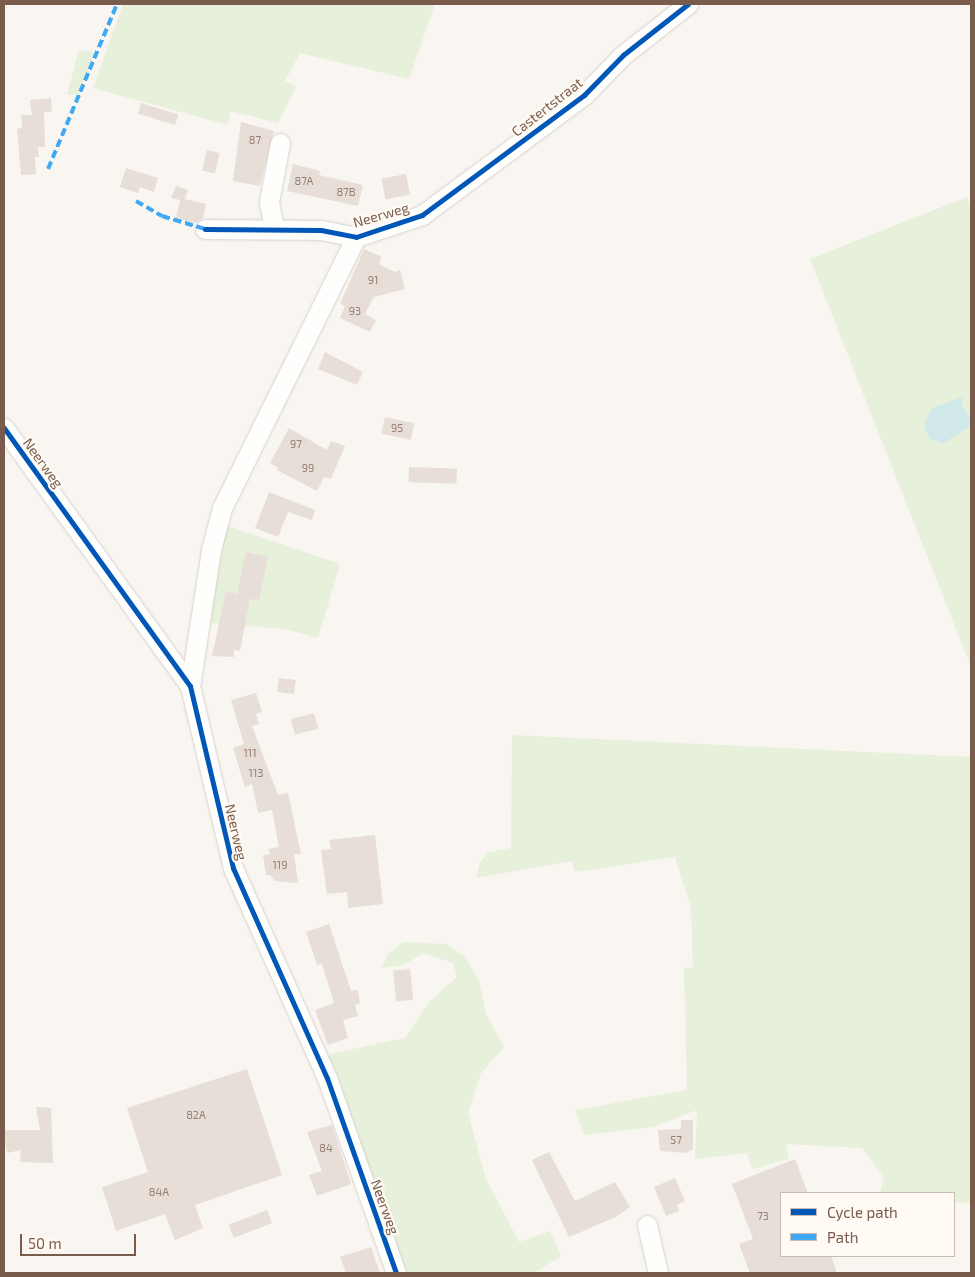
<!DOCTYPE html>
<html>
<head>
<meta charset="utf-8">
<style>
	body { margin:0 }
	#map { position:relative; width:975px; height:1277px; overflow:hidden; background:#f9f5f0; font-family:"Exo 2",sans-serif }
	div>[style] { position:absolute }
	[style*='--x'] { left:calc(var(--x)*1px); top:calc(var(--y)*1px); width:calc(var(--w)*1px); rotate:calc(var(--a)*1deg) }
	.green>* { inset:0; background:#e7f0db }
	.water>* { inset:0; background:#d0e8ea }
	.building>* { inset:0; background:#e6ded7; transform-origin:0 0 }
	.roads { filter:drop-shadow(0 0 1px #d7d1cb) drop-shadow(0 0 1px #d7d1cb) }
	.street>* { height:19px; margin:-9.5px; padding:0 9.5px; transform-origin:9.5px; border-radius:9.5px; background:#fefefd }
	.quiet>* { height:4px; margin-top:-2px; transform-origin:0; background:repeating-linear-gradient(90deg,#3fa9f5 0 8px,transparent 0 12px) }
	.cycleway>* { height:5px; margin:-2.5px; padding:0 2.5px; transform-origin:2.5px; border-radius:2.5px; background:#0057b8 }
	span { translate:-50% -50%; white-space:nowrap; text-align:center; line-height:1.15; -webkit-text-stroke:4.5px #fffaf3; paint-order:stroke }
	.number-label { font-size:11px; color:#977e72 }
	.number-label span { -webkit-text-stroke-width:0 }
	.street-label { font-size:14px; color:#7a5c4d }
	.frame { position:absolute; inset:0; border:5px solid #7a5c4d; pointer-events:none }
	.legend { position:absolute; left:780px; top:1192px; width:175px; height:65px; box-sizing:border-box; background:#fffaf3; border:1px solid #cabbb1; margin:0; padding:6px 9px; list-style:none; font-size:15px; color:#7a5c4d }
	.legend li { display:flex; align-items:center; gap:10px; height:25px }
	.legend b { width:25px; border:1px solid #cabbb1 }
	.scale { position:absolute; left:20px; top:1234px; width:116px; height:22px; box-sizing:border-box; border:2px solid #7a5c4d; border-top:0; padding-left:6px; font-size:15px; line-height:18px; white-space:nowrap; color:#7a5c4d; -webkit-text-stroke:4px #fffaf3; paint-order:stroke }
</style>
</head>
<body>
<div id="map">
	<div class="green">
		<i style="clip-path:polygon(123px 4px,435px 4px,409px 79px,300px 53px,285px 81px,296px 87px,278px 123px,230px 111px,228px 125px,93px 88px)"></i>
		<i style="clip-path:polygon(79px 50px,94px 52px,79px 95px,67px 95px)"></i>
		<i style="clip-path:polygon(967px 197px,971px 215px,971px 667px,810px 259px)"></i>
		<i style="clip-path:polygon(225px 525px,340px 564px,318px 638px,285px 629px,205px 622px)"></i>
		<i style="clip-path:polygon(512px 735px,971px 757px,971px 1202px,954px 1203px,954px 1193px,880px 1193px,884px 1178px,862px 1148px,786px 1144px,789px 1159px,752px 1169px,747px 1153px,695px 1159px,697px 1110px,654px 1127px,584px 1135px,575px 1110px,687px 1090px,684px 967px,693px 968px,691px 908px,675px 857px,575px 872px,572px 861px,476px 878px,480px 862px,489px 852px,511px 848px)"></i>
		<i style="clip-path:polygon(403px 942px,446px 944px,464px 956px,479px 980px,486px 1014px,504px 1047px,481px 1073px,468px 1113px,486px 1179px,519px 1242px,550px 1231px,561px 1256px,534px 1273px,403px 1273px,325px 1055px,405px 1038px,430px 1001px,457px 977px,453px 963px,423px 953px,404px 965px,382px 968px,387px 955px)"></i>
	</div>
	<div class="water">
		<i style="clip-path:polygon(958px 398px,963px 399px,961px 404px,970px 418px,969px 427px,944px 443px,930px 439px,924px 427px,929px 412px,933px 408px)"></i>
	</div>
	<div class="building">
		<i style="clip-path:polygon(51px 98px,52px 112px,44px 112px,45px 147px,38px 147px,39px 157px,35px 157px,36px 174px,21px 175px,17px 129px,22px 128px,21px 115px,32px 115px,30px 100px)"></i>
		<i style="left:141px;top:103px;width:39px;height:11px;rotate:17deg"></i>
		<i style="clip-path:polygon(241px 122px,274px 131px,260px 186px,233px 181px)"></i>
		<i style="left:207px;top:150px;width:13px;height:21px;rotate:13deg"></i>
		<i style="clip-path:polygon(293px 164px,320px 171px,319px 175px,363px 185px,358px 206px,287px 191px)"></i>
		<i style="clip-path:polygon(126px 168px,158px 178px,154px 192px,140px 187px,138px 193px,120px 187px)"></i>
		<i style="left:406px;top:174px;width:21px;height:25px;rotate:79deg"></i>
		<i style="clip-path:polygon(176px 186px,188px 190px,185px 199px,206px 204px,203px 218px,196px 223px,176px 218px,180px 200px,171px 198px)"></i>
		<i style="clip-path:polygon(364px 249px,382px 257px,379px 264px,395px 272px,400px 270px,405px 289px,374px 297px,365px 314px,376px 320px,370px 332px,340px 318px,345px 306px,340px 304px)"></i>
		<i style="clip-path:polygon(325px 352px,363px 372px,357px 385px,318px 369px)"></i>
		<i style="left:385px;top:417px;width:30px;height:17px;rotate:12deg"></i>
		<i style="clip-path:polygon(289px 428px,327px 450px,331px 441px,345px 446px,331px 479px,324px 477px,317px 491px,277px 470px,278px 468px,270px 463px)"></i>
		<i style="left:409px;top:467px;width:48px;height:15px;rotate:2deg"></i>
		<i style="clip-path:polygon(269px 492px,315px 510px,312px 520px,288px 512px,278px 537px,255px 528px)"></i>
		<i style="clip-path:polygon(246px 552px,268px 557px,259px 600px,250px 599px,240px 651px,234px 650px,234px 657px,212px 656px,226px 591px,237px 594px)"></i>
		<i style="left:279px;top:678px;width:17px;height:14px;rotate:7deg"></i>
		<i style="clip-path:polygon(256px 693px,262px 712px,256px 714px,259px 724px,252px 726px,278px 795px,288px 793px,301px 854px,294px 854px,298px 883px,275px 881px,270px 875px,266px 875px,263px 855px,270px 854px,268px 849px,279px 847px,272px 810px,258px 813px,252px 784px,245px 787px,233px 748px,244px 744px,231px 700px)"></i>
		<i style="left:314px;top:713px;width:16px;height:24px;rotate:75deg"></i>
		<i style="clip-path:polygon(375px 835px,383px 904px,348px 908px,347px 892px,327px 894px,321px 850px,331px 849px,329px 840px)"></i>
		<i style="clip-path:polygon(329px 924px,351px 991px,358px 990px,360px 1003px,355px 1005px,358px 1016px,343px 1020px,348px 1038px,328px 1045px,315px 1010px,334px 1003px,322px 964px,317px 965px,306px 932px)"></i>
		<i style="left:410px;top:969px;width:31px;height:17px;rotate:84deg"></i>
		<i style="clip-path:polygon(247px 1069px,282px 1175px,195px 1205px,203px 1228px,175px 1240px,165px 1214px,116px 1231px,102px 1187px,148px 1172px,127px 1108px)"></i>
		<i style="clip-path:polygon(36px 1107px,51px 1108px,53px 1163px,20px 1162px,21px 1150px,7px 1153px,4px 1130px,40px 1130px)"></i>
		<i style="clip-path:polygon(681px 1120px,693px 1120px,693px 1149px,686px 1153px,660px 1151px,658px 1130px,681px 1129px)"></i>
		<i style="clip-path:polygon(332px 1125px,351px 1184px,317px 1196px,309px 1175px,322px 1171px,307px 1132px)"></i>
		<i style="clip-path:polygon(549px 1152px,575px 1201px,615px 1182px,630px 1207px,616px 1217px,569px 1237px,532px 1160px)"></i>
		<i style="clip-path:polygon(795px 1159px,808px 1193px,781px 1193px,781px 1256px,831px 1256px,837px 1273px,750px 1273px,739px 1244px,753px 1239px,732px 1184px)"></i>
		<i style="clip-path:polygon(675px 1178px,685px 1201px,677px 1205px,679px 1211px,666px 1216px,654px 1187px)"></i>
		<i style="left:267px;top:1210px;width:14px;height:41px;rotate:69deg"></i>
		<i style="clip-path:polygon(371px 1247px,380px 1273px,346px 1273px,340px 1257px)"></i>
	</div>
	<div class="roads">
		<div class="street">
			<i style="--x:274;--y:228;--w:26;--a:-101"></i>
			<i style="--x:269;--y:202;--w:60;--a:-79.4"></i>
			<i style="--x:205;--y:229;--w:116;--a:0.5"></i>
			<i style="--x:321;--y:230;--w:36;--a:11"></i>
			<i style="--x:356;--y:237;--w:70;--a:-18.4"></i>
			<i style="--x:422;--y:215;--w:202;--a:-36.5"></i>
			<i style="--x:584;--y:95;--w:56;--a:-45.7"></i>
			<i style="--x:623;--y:55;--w:83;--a:-38.1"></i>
			<i style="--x:4;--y:428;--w:318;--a:54.2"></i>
			<i style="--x:190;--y:686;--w:187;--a:76.7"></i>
			<i style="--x:233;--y:868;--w:230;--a:65.9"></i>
			<i style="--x:327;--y:1078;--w:207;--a:70.5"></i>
			<i style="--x:190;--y:686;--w:138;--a:-81.2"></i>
			<i style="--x:211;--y:550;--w:43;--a:-75.3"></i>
			<i style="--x:222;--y:508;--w:302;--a:-63.7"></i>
			<i style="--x:647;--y:1225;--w:49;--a:77.1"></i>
		</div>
	</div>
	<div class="quiet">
		<i style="--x:48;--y:169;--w:179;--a:-67.3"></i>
		<i style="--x:136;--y:201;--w:30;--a:30"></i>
		<i style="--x:162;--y:216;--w:45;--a:16.8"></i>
	</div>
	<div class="cycleway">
		<i style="--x:205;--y:229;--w:116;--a:0.5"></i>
		<i style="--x:321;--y:230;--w:36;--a:11"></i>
		<i style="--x:356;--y:237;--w:70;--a:-18.4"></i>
		<i style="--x:422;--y:215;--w:202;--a:-36.5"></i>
		<i style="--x:584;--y:95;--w:56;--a:-45.7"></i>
		<i style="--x:623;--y:55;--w:83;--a:-38.1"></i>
		<i style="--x:4;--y:428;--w:318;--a:54.2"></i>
		<i style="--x:190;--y:686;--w:187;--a:76.7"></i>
		<i style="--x:233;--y:868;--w:230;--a:65.9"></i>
		<i style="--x:327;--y:1078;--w:207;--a:70.5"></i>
	</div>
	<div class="number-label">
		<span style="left:255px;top:140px">87</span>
		<span style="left:304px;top:181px">87A</span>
		<span style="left:346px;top:192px">87B</span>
		<span style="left:373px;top:280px">91</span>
		<span style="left:355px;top:311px">93</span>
		<span style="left:397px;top:428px">95</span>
		<span style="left:296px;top:444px">97</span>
		<span style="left:308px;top:468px">99</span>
		<span style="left:250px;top:753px">111</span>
		<span style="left:256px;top:773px">113</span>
		<span style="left:280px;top:865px">119</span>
		<span style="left:196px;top:1115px">82A</span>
		<span style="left:676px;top:1140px">57</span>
		<span style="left:326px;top:1148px">84</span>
		<span style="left:159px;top:1192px">84A</span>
		<span style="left:763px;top:1216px">73</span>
	</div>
	<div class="street-label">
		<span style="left:547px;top:107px;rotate:-38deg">Castertstraat</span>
		<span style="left:381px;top:215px;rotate:-16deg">Neerweg</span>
		<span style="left:43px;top:463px;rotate:54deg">Neerweg</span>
		<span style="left:236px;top:832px;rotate:77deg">Neerweg</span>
		<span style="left:385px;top:1207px;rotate:70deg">Neerweg</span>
	</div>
	<div class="frame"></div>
	<ul class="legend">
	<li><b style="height:6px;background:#0057b8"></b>Cycle path</li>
	<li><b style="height:6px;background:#3fa9f5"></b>Path</li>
	</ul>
	<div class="scale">50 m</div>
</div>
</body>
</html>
